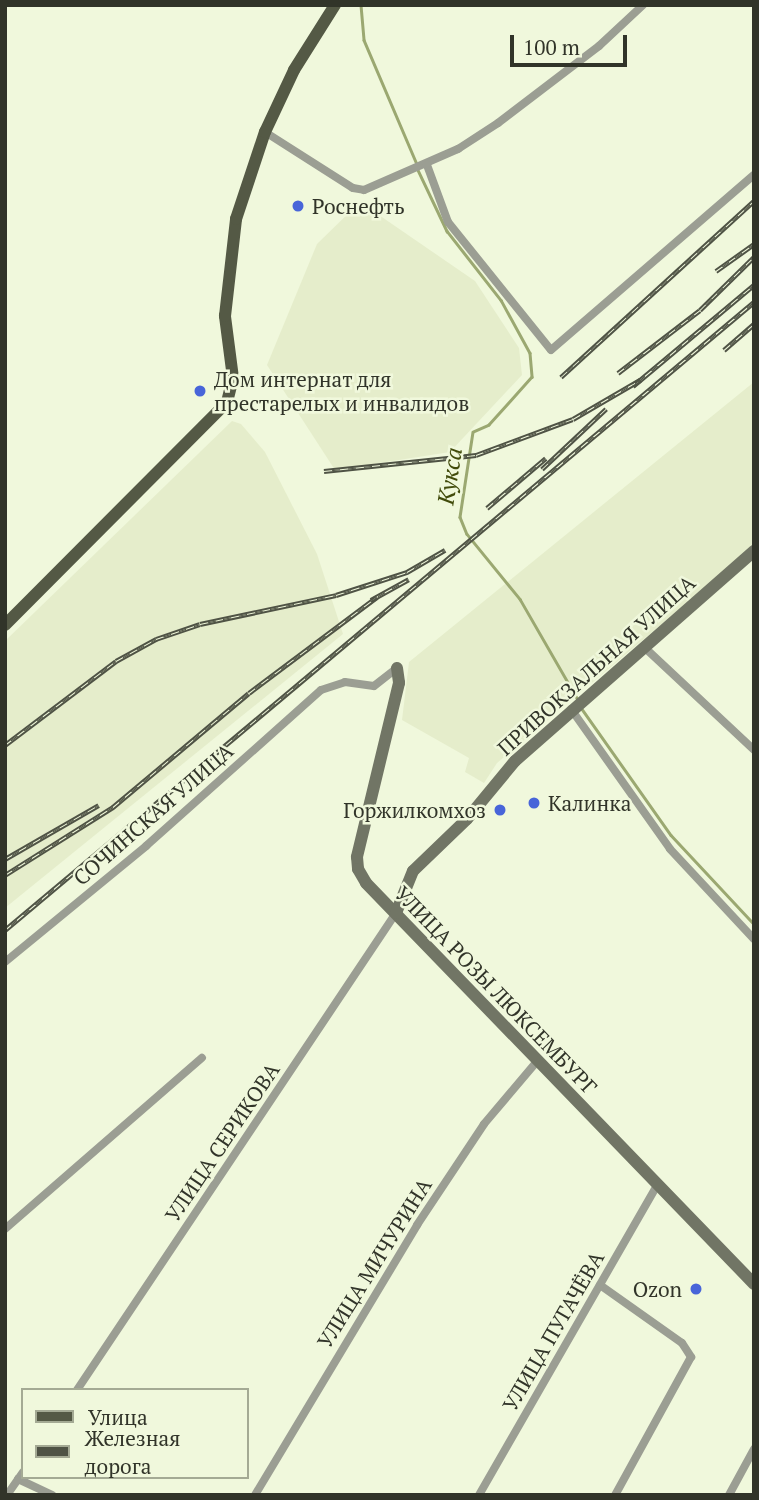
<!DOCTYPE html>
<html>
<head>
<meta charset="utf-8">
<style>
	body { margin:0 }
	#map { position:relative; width:759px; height:1500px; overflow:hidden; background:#f0f8dc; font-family:"PT Serif",serif }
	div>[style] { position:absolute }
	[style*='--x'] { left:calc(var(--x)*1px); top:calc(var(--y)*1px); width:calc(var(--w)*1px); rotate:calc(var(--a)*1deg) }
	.built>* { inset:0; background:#e5edcb }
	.stream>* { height:2.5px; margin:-1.25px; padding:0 1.25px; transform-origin:1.25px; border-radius:1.25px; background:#9ba871 }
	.street>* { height:8px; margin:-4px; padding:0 4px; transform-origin:4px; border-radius:4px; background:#9b9e93 }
	.secondary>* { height:12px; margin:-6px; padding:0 6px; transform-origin:6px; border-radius:6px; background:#717565 }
	.primary>* { height:12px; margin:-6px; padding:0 6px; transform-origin:6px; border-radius:6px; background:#545945 }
	.rail>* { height:5px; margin-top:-2.5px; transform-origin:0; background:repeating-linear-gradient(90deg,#f0f8dc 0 8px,#4f5345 0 16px); box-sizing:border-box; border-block:2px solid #4f5345 }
	.dots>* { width:19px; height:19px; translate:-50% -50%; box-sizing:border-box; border:4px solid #f0f8dc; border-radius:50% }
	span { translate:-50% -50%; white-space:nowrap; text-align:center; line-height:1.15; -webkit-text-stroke:5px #f0f8dc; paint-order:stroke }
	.poi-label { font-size:21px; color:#313429 }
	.left { translate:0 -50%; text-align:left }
	.right { translate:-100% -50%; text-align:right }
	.street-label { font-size:21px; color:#313429 }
	.water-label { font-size:23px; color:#414b0b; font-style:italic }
	.frame { position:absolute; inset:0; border:7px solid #313429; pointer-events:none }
	.legend { position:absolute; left:21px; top:1388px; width:228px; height:91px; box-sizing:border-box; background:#f0f8dc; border:2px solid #a4aa94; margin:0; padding:9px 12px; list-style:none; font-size:21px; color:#313429 }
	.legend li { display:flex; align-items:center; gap:14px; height:35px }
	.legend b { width:35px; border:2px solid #a4aa94 }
	.scale { position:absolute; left:510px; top:35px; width:117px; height:32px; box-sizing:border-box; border:4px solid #313429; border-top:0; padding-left:9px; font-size:21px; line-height:24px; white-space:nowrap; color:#313429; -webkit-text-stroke:5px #f0f8dc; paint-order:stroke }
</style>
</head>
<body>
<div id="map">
	<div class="built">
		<i style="clip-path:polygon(360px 202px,475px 281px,519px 348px,522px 375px,450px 452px,335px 470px,267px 365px,317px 244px)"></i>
		<i style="clip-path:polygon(754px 382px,754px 546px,497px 763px,484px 783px,465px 772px,469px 758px,402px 720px,409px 662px)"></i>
		<i style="clip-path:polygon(232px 421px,241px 424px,265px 452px,317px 554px,343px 634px,5px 908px,5px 641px)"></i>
	</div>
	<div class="stream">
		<i style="--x:361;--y:5;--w:35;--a:85"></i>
		<i style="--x:364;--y:40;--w:135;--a:66.9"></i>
		<i style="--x:418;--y:170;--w:68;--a:64.6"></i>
		<i style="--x:447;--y:231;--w:88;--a:52"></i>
		<i style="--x:501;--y:300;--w:60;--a:61.3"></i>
		<i style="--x:530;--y:353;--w:24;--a:85"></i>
		<i style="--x:532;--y:377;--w:64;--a:131.9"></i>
		<i style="--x:489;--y:425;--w:17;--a:156"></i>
		<i style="--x:473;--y:432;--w:86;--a:98.7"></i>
		<i style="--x:460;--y:517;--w:18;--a:68"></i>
		<i style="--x:467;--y:534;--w:84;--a:50.8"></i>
		<i style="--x:520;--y:599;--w:116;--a:60.1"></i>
		<i style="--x:582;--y:709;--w:154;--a:54.8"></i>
		<i style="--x:671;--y:835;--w:122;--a:47"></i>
	</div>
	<div class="street">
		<i style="--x:265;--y:132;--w:104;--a:32.5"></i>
		<i style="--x:353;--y:188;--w:11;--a:10"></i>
		<i style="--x:364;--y:190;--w:103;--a:-23.6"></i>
		<i style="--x:458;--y:149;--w:48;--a:-33"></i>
		<i style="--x:498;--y:123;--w:127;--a:-37.3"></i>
		<i style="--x:599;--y:46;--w:60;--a:-43"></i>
		<i style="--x:427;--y:165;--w:61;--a:69.8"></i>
		<i style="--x:448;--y:222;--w:164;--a:51.2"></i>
		<i style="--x:551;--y:350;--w:268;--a:-40.8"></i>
		<i style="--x:644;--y:647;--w:151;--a:43.1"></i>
		<i style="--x:571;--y:709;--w:171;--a:54.7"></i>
		<i style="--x:670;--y:849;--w:123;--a:47"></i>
		<i style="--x:5;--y:962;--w:183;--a:-39.4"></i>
		<i style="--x:146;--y:846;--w:234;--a:-41.7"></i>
		<i style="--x:321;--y:690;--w:25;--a:-18"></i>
		<i style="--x:345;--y:682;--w:29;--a:8"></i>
		<i style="--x:374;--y:686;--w:29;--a:-38"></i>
		<i style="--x:5;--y:1229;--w:261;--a:-41"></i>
		<i style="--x:600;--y:1285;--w:100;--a:35.3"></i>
		<i style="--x:682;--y:1343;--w:17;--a:57"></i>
		<i style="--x:691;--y:1357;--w:158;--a:118.8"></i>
		<i style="--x:77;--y:1390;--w:574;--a:-56.23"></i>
		<i style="--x:18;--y:1479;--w:38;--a:25"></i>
		<i style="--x:7;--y:1495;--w:28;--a:-55"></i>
		<i style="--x:255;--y:1495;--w:315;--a:-59"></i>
		<i style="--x:417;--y:1225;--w:121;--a:-56.4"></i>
		<i style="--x:484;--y:1124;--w:84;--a:-49.8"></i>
		<i style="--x:479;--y:1495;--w:357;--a:-60.1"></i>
		<i style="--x:729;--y:1495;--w:52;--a:-61.5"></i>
	</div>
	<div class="secondary">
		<i style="--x:397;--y:668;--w:15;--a:82"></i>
		<i style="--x:399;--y:683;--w:179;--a:103.6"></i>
		<i style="--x:357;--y:857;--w:12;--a:85"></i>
		<i style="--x:358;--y:869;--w:16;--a:60"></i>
		<i style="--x:366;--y:883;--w:558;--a:45.94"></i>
		<i style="--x:396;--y:913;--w:45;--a:-68"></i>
		<i style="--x:413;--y:871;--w:75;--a:-43.9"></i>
		<i style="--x:467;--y:819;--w:75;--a:-50.4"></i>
		<i style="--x:515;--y:761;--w:318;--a:-41.3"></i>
	</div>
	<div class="primary">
		<i style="--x:5;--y:625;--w:315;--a:-45.1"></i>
		<i style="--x:227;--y:402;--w:25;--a:-76"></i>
		<i style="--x:233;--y:378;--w:63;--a:-97.4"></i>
		<i style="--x:225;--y:316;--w:98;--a:-83.5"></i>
		<i style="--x:236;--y:219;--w:92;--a:-71.6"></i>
		<i style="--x:265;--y:132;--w:68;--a:-64.9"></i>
		<i style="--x:294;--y:70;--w:77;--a:-57.8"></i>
	</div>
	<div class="rail">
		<i style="--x:716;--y:271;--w:47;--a:-35.4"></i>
		<i style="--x:724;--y:350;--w:40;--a:-41"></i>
		<i style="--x:618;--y:373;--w:103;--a:-37.5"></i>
		<i style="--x:700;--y:310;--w:76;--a:-44.5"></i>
		<i style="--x:561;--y:377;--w:261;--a:-42.4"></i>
		<i style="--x:633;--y:386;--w:158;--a:-39.9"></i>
		<i style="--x:542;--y:469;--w:88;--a:-43.2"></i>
		<i style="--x:324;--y:471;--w:153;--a:-6"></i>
		<i style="--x:476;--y:455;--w:103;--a:-20.4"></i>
		<i style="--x:573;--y:419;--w:78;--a:-30.2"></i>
		<i style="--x:487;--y:508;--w:77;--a:-40.3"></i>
		<i style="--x:371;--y:600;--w:43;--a:-28.9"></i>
		<i style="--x:5;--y:745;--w:139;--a:-37.1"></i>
		<i style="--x:116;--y:661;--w:46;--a:-28.8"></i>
		<i style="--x:156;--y:639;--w:46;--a:-18.8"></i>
		<i style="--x:200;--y:624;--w:139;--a:-12"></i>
		<i style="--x:336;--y:595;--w:75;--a:-17.9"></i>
		<i style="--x:407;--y:572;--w:44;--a:-30.1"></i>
		<i style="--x:5;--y:859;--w:108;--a:-29.9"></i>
		<i style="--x:5;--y:875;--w:128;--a:-32.2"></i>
		<i style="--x:113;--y:807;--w:177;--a:-40"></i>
		<i style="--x:249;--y:693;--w:160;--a:-36.9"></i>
		<i style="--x:5;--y:930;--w:977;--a:-39.98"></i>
	</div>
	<div class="dots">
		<i style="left:298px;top:206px;background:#4865d9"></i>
		<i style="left:200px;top:391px;background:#4865d9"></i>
		<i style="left:534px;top:803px;background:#4865d9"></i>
		<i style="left:500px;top:810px;background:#4865d9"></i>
		<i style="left:696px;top:1289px;background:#4865d9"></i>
	</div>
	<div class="poi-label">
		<span class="left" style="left:312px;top:206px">Роснефть</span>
		<span class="left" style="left:214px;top:391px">Дом интернат для<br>престарелых и инвалидов</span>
		<span class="left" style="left:548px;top:803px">Калинка</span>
		<span class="right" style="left:486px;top:810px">Горжилкомхоз</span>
		<span class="right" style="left:682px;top:1289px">Ozon</span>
	</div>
	<div class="street-label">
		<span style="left:596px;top:665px;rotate:-42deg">ПРИВОКЗАЛЬНАЯ УЛИЦА</span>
		<span style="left:153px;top:814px;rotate:-41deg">СОЧИНСКАЯ УЛИЦА</span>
		<span style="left:496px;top:990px;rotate:46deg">УЛИЦА РОЗЫ ЛЮКСЕМБУРГ</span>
		<span style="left:222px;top:1142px;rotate:-56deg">УЛИЦА СЕРИКОВА</span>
		<span style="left:374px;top:1263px;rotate:-58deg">УЛИЦА МИЧУРИНА</span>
		<span style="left:553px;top:1331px;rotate:-60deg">УЛИЦА ПУГАЧЁВА</span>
	</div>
	<div class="water-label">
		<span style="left:450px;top:476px;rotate:-81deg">Кукса</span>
	</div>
	<div class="frame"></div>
	<ul class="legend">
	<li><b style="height:9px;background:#545945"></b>Улица</li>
	<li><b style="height:9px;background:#4f5345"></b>Железная дорога</li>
	</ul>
	<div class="scale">100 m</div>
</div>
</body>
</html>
